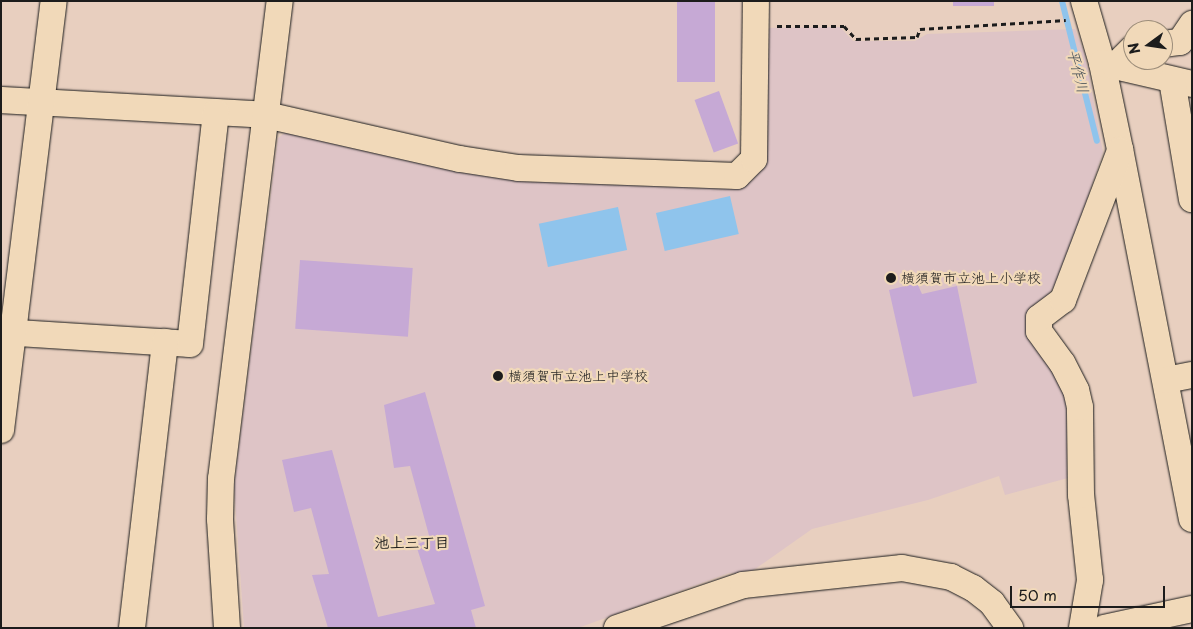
<!DOCTYPE html>
<html>
<head>
<meta charset="utf-8">
<style>
	body { margin:0 }
	#map { position:relative; width:1193px; height:629px; overflow:hidden; background:#e8cfbf; font-family:"Playpen Sans","Klee One",sans-serif }
	div>[style] { position:absolute }
	[style*='--x'] { left:calc(var(--x)*1px); top:calc(var(--y)*1px); width:calc(var(--w)*1px); rotate:calc(var(--a)*1deg) }
	.built>* { inset:0; background:#dec4c6 }
	.water>* { inset:0; background:#8fc4ec; transform-origin:0 0 }
	.stream>* { height:6px; margin:-3px; padding:0 3px; transform-origin:3px; border-radius:3px; background:#8fc4ec }
	.building>* { inset:0; background:#c6a9d5; transform-origin:0 0 }
	.path>* { height:3px; margin-top:-1.5px; transform-origin:0; background:repeating-linear-gradient(90deg,#1c1c1c 0 5px,transparent 0 9px) }
	.roads { filter:drop-shadow(0 0 1px #1c1c1c) drop-shadow(0 0 1px #1c1c1c) }
	.minor>* { height:26px; margin:-13px; padding:0 13px; transform-origin:13px; border-radius:13px; background:#f1d9b9 }
	.dots>* { width:14px; height:14px; translate:-50% -50%; box-sizing:border-box; border:2px solid #f1d9b9; border-radius:50% }
	span { translate:-50% -50%; white-space:nowrap; text-align:center; line-height:1.15; -webkit-text-stroke:4.5px #f1d9b9; paint-order:stroke }
	.poi-label { font-size:14px; color:#1c1c1c }
	.left { translate:0 -50%; text-align:left }
	.water-label { font-size:15px; color:#394650; font-style:italic }
	.neighbourhood-label { font-size:15px; color:#1c1c1c; font-weight:700 }
	.frame { position:absolute; inset:0; border:2px solid #1c1c1c; pointer-events:none }
	.north { position:absolute; left:1123px; top:20px; width:50px; height:50px; box-sizing:border-box; background:#f1d9b9; border:1px solid #9c8d7a; border-radius:50%; rotate:256deg; font-size:14px; font-weight:700; line-height:20px; text-align:center; color:#1c1c1c }
	.north::after { content:''; display:block; margin:auto; width:18px; height:22px; background:#1c1c1c; clip-path:polygon(50% 0,100% 100%,50% 72%,0 100%) }
	.scale { position:absolute; left:1010px; top:586px; width:155px; height:22px; box-sizing:border-box; border:2px solid #1c1c1c; border-top:0; padding-left:6px; font-size:15px; line-height:18px; white-space:nowrap; color:#1c1c1c; -webkit-text-stroke:4px #f1d9b9; paint-order:stroke }
</style>
</head>
<body>
<div id="map">
	<div class="built">
		<i style="clip-path:polygon(840px 27px,853px 41px,915px 41px,927px 34px,1075px 29px,1085px 55px,1103px 152px,1067px 260px,1052px 290px,1025px 322px,1039px 337px,1066px 397px,1068px 478px,1005px 495px,999px 476px,928px 500px,812px 529px,748px 574px,729px 573px,578px 628px,244px 628px,234px 486px,278px 138px,286px 132px,634px 177px,752px 181px,762px 164px,763px 28px)"></i>
	</div>
	<div class="water">
		<i style="left:730px;top:196px;width:39px;height:76px;rotate:77deg"></i>
		<i style="left:618px;top:207px;width:44px;height:81px;rotate:78deg"></i>
	</div>
	<div class="stream">
		<i style="--x:1062;--y:1;--w:144;--a:76"></i>
	</div>
	<div class="building">
		<i style="left:677px;top:1px;width:38px;height:81px"></i>
		<i style="left:953px;top:1px;width:41px;height:5px"></i>
		<i style="left:719px;top:91px;width:56px;height:26px;rotate:70deg"></i>
		<i style="left:300px;top:260px;width:113px;height:69px;rotate:4deg"></i>
		<i style="clip-path:polygon(917px 283px,922px 294px,957px 286px,977px 383px,913px 397px,889px 290px)"></i>
		<i style="clip-path:polygon(425px 392px,485px 606px,471px 610px,476px 628px,328px 628px,312px 575px,329px 574px,311px 508px,294px 512px,282px 460px,332px 450px,378px 617px,435px 604px,416px 545px,430px 539px,410px 466px,394px 468px,384px 405px)"></i>
	</div>
	<div class="path">
		<i style="--x:777;--y:26;--w:67;--a:0"></i>
		<i style="--x:844;--y:26;--w:18;--a:47"></i>
		<i style="--x:856;--y:39;--w:61;--a:-1.9"></i>
		<i style="--x:917;--y:37;--w:9;--a:-69"></i>
		<i style="--x:920;--y:29;--w:146;--a:-3.5"></i>
	</div>
	<div class="roads">
		<div class="minor">
			<i style="--x:1084;--y:1;--w:65;--a:73.8"></i>
			<i style="--x:1102;--y:63;--w:88;--a:78.2"></i>
			<i style="--x:1120;--y:149;--w:377;--a:79"></i>
			<i style="--x:1163;--y:44;--w:17;--a:-7"></i>
			<i style="--x:1180;--y:42;--w:22;--a:-56"></i>
			<i style="--x:1102;--y:63;--w:92;--a:13.1"></i>
			<i style="--x:1115;--y:66;--w:25;--a:-45"></i>
			<i style="--x:1172;--y:80;--w:121;--a:80.5"></i>
			<i style="--x:1;--y:100;--w:265;--a:3.2"></i>
			<i style="--x:266;--y:115;--w:199;--a:12.8"></i>
			<i style="--x:460;--y:159;--w:59;--a:8.8"></i>
			<i style="--x:518;--y:168;--w:219;--a:2.1"></i>
			<i style="--x:737;--y:176;--w:24;--a:-45"></i>
			<i style="--x:754;--y:159;--w:158;--a:-89.3"></i>
			<i style="--x:1;--y:332;--w:189;--a:3.6"></i>
			<i style="--x:190;--y:344;--w:233;--a:-83.6"></i>
			<i style="--x:1166;--y:380;--w:26;--a:-11"></i>
			<i style="--x:1;--y:430;--w:432;--a:-83"></i>
			<i style="--x:132;--y:628;--w:288;--a:-83.4"></i>
			<i style="--x:227;--y:628;--w:109;--a:-93.7"></i>
			<i style="--x:220;--y:519;--w:40;--a:-88.6"></i>
			<i style="--x:221;--y:479;--w:482;--a:-83"></i>
			<i style="--x:617;--y:628;--w:133;--a:-18.8"></i>
			<i style="--x:743;--y:585;--w:160;--a:-6.1"></i>
			<i style="--x:902;--y:568;--w:50;--a:10.4"></i>
			<i style="--x:951;--y:577;--w:25;--a:27"></i>
			<i style="--x:973;--y:588;--w:24;--a:38"></i>
			<i style="--x:992;--y:603;--w:31;--a:54"></i>
			<i style="--x:1082;--y:628;--w:49;--a:-80.5"></i>
			<i style="--x:1090;--y:580;--w:85;--a:-96"></i>
			<i style="--x:1081;--y:495;--w:88;--a:-90.7"></i>
			<i style="--x:1080;--y:407;--w:17;--a:-103"></i>
			<i style="--x:1076;--y:390;--w:30;--a:-117"></i>
			<i style="--x:1062;--y:363;--w:39;--a:-126"></i>
			<i style="--x:1039;--y:331;--w:13;--a:-90"></i>
			<i style="--x:1039;--y:318;--w:30;--a:-37"></i>
			<i style="--x:1063;--y:300;--w:160;--a:-69.1"></i>
			<i style="--x:1104;--y:628;--w:90;--a:-12.2"></i>
		</div>
	</div>
	<div class="dots">
		<i style="left:891px;top:278px;background:#1c1c1c"></i>
		<i style="left:498px;top:376px;background:#1c1c1c"></i>
	</div>
	<div class="poi-label">
		<span class="left" style="left:901px;top:278px">横須賀市立池上小学校</span>
		<span class="left" style="left:508px;top:376px">横須賀市立池上中学校</span>
	</div>
	<div class="water-label">
		<span style="left:1079px;top:71px;rotate:76deg">平作川</span>
	</div>
	<div class="neighbourhood-label">
		<span style="left:412px;top:542px">池上三丁目</span>
	</div>
	<div class="frame"></div>
	<div class="north">N</div>
	<div class="scale">50 m</div>
</div>
</body>
</html>
